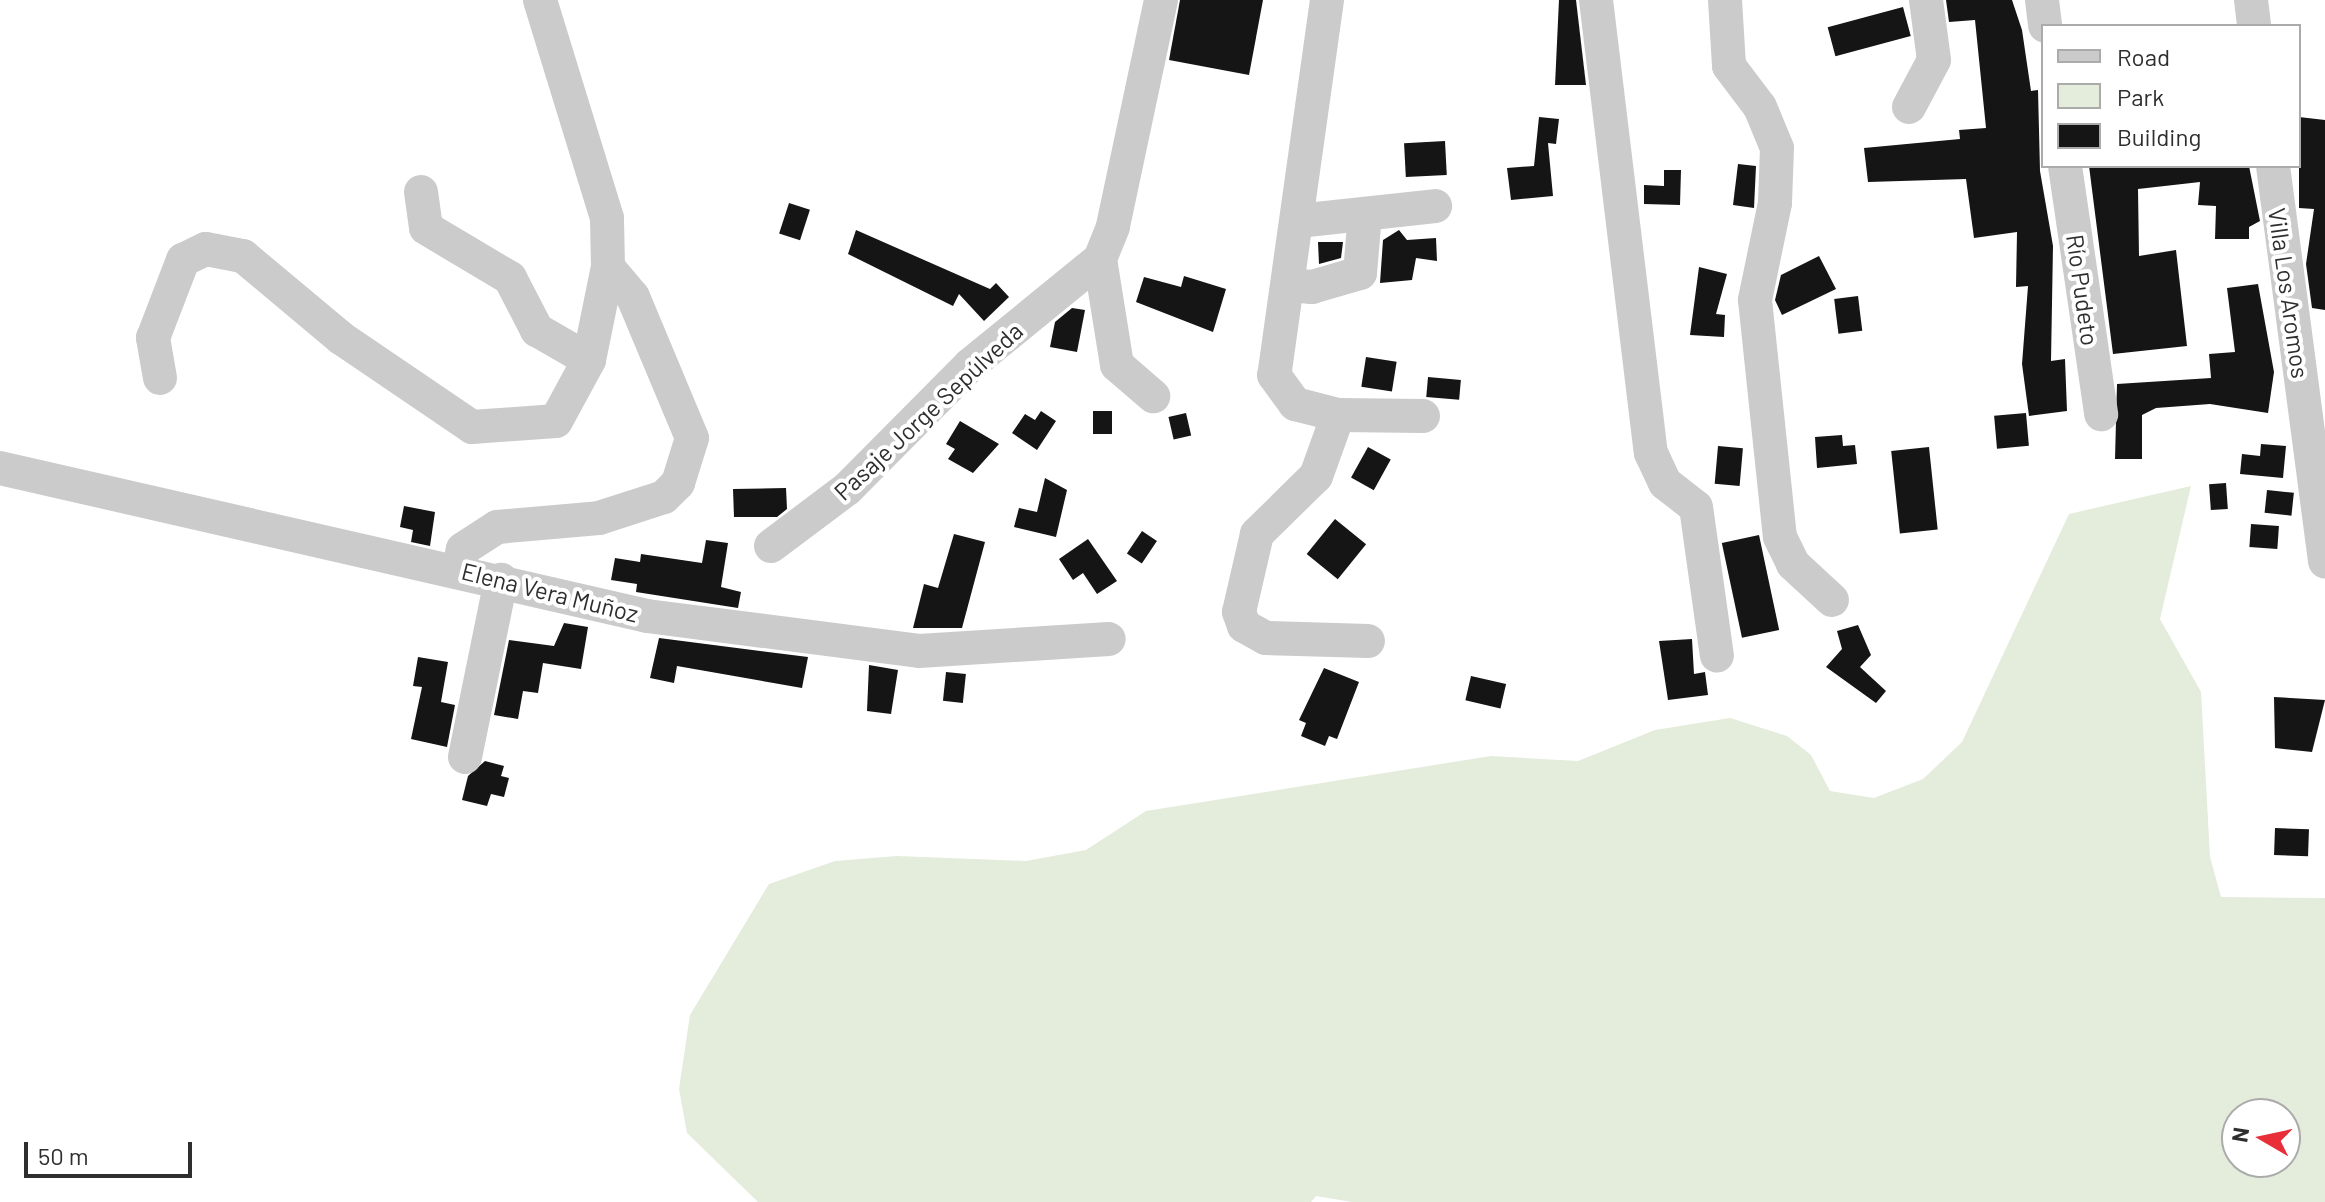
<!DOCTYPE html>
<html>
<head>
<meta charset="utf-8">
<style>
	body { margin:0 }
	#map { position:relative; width:2325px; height:1202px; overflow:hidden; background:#fff; font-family:Barlow,sans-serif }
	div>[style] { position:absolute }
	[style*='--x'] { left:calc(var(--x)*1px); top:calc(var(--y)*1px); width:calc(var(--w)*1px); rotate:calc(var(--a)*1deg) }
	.green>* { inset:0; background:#e4ecdc }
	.building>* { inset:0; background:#151515; transform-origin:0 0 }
	.minor>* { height:34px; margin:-17px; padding:0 17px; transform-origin:17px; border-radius:17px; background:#cbcbcb }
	span { translate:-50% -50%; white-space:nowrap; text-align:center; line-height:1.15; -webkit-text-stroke:8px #fff; paint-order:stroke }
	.street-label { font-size:24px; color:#2e2e2e }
	.legend { position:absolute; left:2041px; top:24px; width:260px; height:144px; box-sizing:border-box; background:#fff; border:2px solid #ababab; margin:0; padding:10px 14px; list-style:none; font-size:24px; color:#2e2e2e }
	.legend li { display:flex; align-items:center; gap:16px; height:40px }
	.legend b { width:40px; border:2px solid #ababab }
	.north { position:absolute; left:2221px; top:1098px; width:80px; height:80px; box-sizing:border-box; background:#fff; border:2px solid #ababab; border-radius:50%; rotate:279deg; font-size:22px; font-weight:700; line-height:32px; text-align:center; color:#2e2e2e }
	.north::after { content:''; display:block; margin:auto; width:28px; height:36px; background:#e82e38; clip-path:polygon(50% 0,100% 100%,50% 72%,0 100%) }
	.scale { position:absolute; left:24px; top:1142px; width:168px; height:36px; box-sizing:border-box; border:4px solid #2e2e2e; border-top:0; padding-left:10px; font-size:24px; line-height:28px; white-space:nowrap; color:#2e2e2e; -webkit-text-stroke:6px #fff; paint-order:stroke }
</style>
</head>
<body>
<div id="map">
	<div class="green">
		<i style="clip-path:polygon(evenodd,2191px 486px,2160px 619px,2201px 692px,2210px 857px,2221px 897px,2325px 898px,2325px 1202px,1352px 1202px,1316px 1196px,1311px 1202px,758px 1202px,687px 1133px,679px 1089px,690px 1015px,769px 884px,835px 861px,897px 856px,1026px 861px,1086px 850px,1146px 811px,1491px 756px,1578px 761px,1655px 730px,1730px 718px,1787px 736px,1811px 755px,1830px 791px,1874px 798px,1923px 779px,1962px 742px,2069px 514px,2191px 486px,2237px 1114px,2285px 1114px,2285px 1162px,2237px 1162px,2237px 1114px)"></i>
	</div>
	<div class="building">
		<i style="clip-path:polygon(1180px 0,1263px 0,1249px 75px,1169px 60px)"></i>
		<i style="clip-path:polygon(1559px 0,1576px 0,1586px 85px,1555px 85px)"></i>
		<i style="clip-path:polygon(1946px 0,2012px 0,2022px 30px,2031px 91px,2038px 90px,2040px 171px,2053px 246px,2051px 361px,2065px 359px,2067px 411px,2029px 416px,2022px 364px,2028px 286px,2016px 287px,2017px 232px,1974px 238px,1966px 179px,1868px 182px,1864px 148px,1960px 139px,1959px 130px,1986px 128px,1975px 20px,1949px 22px)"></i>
		<i style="left:1903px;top:7px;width:30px;height:78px;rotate:75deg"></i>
		<i style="clip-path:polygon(1539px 117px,1559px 119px,1556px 144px,1548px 143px,1553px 196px,1511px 200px,1507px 168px,1534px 166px)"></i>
		<i style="clip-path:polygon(2299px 117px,2325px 120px,2325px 310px,2312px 308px,2306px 264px,2314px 209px,2299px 208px)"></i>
		<i style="left:1445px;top:141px;width:34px;height:41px;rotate:87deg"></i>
		<i style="clip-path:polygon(1738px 164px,1756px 166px,1754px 208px,1733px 205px)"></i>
		<i style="clip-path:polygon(2089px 166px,2249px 166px,2260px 221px,2249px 227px,2249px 239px,2215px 239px,2216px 206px,2198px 205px,2200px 182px,2138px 189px,2139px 256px,2176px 250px,2187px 346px,2113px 354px)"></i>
		<i style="clip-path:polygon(1664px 170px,1681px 170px,1680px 205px,1644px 204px,1644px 185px,1664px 186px)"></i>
		<i style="left:789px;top:203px;width:22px;height:32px;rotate:18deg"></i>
		<i style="clip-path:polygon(856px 230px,990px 289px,996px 283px,1009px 297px,984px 321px,959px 294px,953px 306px,848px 254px)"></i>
		<i style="clip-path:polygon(1399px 230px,1407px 240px,1436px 238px,1437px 261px,1416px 258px,1412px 280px,1380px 283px,1383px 240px)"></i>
		<i style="clip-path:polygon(1318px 242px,1343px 242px,1341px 258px,1319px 264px)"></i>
		<i style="clip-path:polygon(1819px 256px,1836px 289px,1782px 315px,1775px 300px,1781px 275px)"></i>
		<i style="clip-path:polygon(1699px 267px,1727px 274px,1716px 314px,1725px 315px,1724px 337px,1690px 335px)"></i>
		<i style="clip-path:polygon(1184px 276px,1226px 289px,1213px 332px,1136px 302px,1144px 277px,1181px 287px)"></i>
		<i style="clip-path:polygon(2258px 284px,2274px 372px,2268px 413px,2210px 404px,2156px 408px,2142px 415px,2142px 459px,2115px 459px,2117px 384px,2211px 378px,2209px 354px,2235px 352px,2227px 288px)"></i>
		<i style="left:1858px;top:296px;width:35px;height:24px;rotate:83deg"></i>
		<i style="clip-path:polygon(1072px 308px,1085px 310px,1077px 352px,1050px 347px,1055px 322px)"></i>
		<i style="left:1366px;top:357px;width:31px;height:30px;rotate:9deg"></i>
		<i style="left:1428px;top:377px;width:33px;height:20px;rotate:5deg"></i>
		<i style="clip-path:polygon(1041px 411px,1056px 421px,1037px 450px,1012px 433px,1025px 414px,1035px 420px)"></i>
		<i style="left:1093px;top:411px;width:19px;height:23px"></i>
		<i style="left:1186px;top:413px;width:23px;height:18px;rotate:77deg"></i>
		<i style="left:2026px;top:413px;width:33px;height:32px;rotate:85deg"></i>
		<i style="clip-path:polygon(960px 421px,999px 444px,973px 473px,948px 459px,955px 449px,946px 444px)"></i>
		<i style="clip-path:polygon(1842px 435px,1843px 446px,1855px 445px,1857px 464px,1817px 468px,1815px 437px)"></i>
		<i style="clip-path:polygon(2261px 444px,2286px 446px,2283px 478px,2240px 474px,2242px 454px,2260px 456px)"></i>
		<i style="left:1718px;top:446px;width:25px;height:38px;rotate:5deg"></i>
		<i style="left:1368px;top:447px;width:26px;height:35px;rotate:29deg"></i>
		<i style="left:1929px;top:447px;width:83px;height:38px;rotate:84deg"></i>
		<i style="clip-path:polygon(1045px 478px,1067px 490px,1056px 537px,1014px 527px,1019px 508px,1037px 512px)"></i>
		<i style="left:2226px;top:483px;width:26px;height:17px;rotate:86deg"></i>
		<i style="clip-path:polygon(786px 488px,787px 509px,777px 517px,734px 517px,733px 489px)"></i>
		<i style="left:2267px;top:490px;width:27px;height:23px;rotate:6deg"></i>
		<i style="clip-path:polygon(404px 506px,435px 512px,430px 546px,411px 542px,413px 530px,400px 527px)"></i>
		<i style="left:1335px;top:519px;width:40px;height:45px;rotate:39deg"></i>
		<i style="left:2251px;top:524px;width:28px;height:23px;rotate:4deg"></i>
		<i style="left:1142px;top:531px;width:18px;height:27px;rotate:34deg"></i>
		<i style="clip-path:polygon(954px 534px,985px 542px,962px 628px,913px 628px,924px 584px,938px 588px)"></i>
		<i style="left:1759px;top:535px;width:97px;height:38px;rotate:78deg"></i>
		<i style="clip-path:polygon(1088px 539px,1117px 581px,1097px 594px,1083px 573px,1073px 580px,1059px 559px)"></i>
		<i style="clip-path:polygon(706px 540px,728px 543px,721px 587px,741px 592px,738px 608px,636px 592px,637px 584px,611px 580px,615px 558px,640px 562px,641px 554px,702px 563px)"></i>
		<i style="clip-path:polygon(564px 623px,588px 627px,581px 669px,543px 663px,538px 693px,523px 691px,518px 719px,494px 715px,509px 640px,554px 646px)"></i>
		<i style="clip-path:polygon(1858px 625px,1871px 655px,1860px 667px,1886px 691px,1876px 703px,1826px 667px,1842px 649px,1837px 631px)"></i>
		<i style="clip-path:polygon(659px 638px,808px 657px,802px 688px,677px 666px,674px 683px,650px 678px)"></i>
		<i style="clip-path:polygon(1692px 639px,1694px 674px,1705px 672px,1708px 695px,1668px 700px,1659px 641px)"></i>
		<i style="clip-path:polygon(418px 657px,448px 662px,441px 702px,455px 705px,447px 747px,411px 739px,422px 687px,413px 686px)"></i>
		<i style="clip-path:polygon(869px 665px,898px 670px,891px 714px,867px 711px)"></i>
		<i style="clip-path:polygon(1324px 668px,1359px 682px,1337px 739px,1329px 736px,1325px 746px,1301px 736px,1306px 723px,1299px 720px)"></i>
		<i style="left:946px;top:672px;width:20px;height:29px;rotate:6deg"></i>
		<i style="left:1471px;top:676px;width:36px;height:25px;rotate:13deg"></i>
		<i style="clip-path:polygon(2274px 697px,2325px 700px,2312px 752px,2275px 748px)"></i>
		<i style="clip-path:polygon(485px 761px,504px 766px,501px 776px,509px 778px,504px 797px,491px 794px,487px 806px,462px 800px,468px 776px)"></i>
		<i style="left:2275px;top:828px;width:34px;height:27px;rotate:2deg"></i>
	</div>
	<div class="minor">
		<i style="--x:1327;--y:0;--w:379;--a:98"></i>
		<i style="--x:1274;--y:375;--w:36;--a:54"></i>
		<i style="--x:1295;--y:404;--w:44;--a:14.3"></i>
		<i style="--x:1338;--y:415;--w:85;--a:0.7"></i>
		<i style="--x:1596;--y:0;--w:456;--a:83.1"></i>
		<i style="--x:1651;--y:453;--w:33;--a:65"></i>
		<i style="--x:1665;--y:483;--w:39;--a:38"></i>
		<i style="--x:1696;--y:507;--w:150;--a:82"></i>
		<i style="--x:1725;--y:0;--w:66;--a:86.5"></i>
		<i style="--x:1729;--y:66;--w:51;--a:52.9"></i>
		<i style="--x:1760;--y:107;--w:44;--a:67.5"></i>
		<i style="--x:1777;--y:148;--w:55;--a:92.1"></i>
		<i style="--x:1775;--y:203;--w:99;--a:101.7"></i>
		<i style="--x:1755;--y:300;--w:238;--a:84"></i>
		<i style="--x:1780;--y:537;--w:30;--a:64"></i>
		<i style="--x:1793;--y:564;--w:53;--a:42.7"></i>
		<i style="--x:2042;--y:0;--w:26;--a:83"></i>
		<i style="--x:2251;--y:0;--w:26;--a:83"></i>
		<i style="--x:1909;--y:107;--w:53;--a:-62"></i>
		<i style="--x:1934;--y:60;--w:61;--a:-97.6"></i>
		<i style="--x:2065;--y:166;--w:251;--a:81.7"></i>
		<i style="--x:2273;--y:166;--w:399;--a:82.5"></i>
		<i style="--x:421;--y:192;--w:36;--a:82"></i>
		<i style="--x:426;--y:228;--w:98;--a:30.8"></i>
		<i style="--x:510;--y:278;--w:59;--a:62.6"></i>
		<i style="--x:537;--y:330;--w:60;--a:30"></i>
		<i style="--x:1298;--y:221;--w:138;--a:-6.2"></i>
		<i style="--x:1100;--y:259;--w:107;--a:80.9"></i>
		<i style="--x:1117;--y:365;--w:48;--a:40.7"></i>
		<i style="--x:1289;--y:285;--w:23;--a:5"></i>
		<i style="--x:1312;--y:287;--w:50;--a:-16.3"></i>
		<i style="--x:1360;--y:273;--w:59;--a:-85.2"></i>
		<i style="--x:160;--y:378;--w:41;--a:-99.9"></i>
		<i style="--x:153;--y:338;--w:84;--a:-69"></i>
		<i style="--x:183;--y:260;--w:25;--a:-26"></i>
		<i style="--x:206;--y:249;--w:38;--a:11"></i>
		<i style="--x:243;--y:256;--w:128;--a:39.9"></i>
		<i style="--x:341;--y:338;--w:158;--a:34.2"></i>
		<i style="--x:472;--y:427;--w:84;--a:-4.1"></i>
		<i style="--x:556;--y:421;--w:69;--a:-61.6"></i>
		<i style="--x:589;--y:360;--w:95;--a:-78.5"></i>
		<i style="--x:1338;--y:415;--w:65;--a:109.8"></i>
		<i style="--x:1316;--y:476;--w:83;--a:135.5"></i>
		<i style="--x:1257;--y:534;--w:80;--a:103"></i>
		<i style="--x:1239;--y:612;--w:15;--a:70"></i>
		<i style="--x:1244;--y:626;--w:25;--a:29"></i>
		<i style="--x:1266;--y:638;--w:102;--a:1.7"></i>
		<i style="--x:0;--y:468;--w:664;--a:12.88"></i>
		<i style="--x:647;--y:616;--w:274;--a:7.3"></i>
		<i style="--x:919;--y:651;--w:190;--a:-3.6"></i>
		<i style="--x:771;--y:546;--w:95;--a:-36.9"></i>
		<i style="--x:847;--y:489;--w:175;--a:-45.2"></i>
		<i style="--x:970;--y:365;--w:168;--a:-39.2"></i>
		<i style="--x:1100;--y:259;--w:35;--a:-68"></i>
		<i style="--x:1113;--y:226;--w:231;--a:-78"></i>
		<i style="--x:459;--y:569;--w:20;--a:-79"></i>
		<i style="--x:463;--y:549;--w:40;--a:-32.9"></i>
		<i style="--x:497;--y:527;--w:102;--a:-5"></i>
		<i style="--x:599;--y:518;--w:68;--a:-17.9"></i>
		<i style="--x:664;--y:497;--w:20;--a:-45"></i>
		<i style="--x:678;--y:483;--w:47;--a:-72.7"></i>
		<i style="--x:692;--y:438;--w:153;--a:-112.7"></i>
		<i style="--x:633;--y:297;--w:39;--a:-130"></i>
		<i style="--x:608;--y:267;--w:49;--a:-91.2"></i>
		<i style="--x:607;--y:218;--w:228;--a:-107.1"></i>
		<i style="--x:465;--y:757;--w:181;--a:-78.5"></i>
	</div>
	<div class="street-label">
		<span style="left:2083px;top:290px;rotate:82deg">Río Pudeto</span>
		<span style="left:2289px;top:293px;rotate:82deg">Villa Los Aromos</span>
		<span style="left:928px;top:411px;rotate:-43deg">Pasaje Jorge Sepúlveda</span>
		<span style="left:550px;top:592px;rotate:14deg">Elena Vera Muñoz</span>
	</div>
	<ul class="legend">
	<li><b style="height:10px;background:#cbcbcb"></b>Road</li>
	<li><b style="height:22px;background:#e4ecdc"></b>Park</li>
	<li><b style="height:22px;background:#151515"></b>Building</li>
	</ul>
	<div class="north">N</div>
	<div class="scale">50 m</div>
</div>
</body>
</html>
